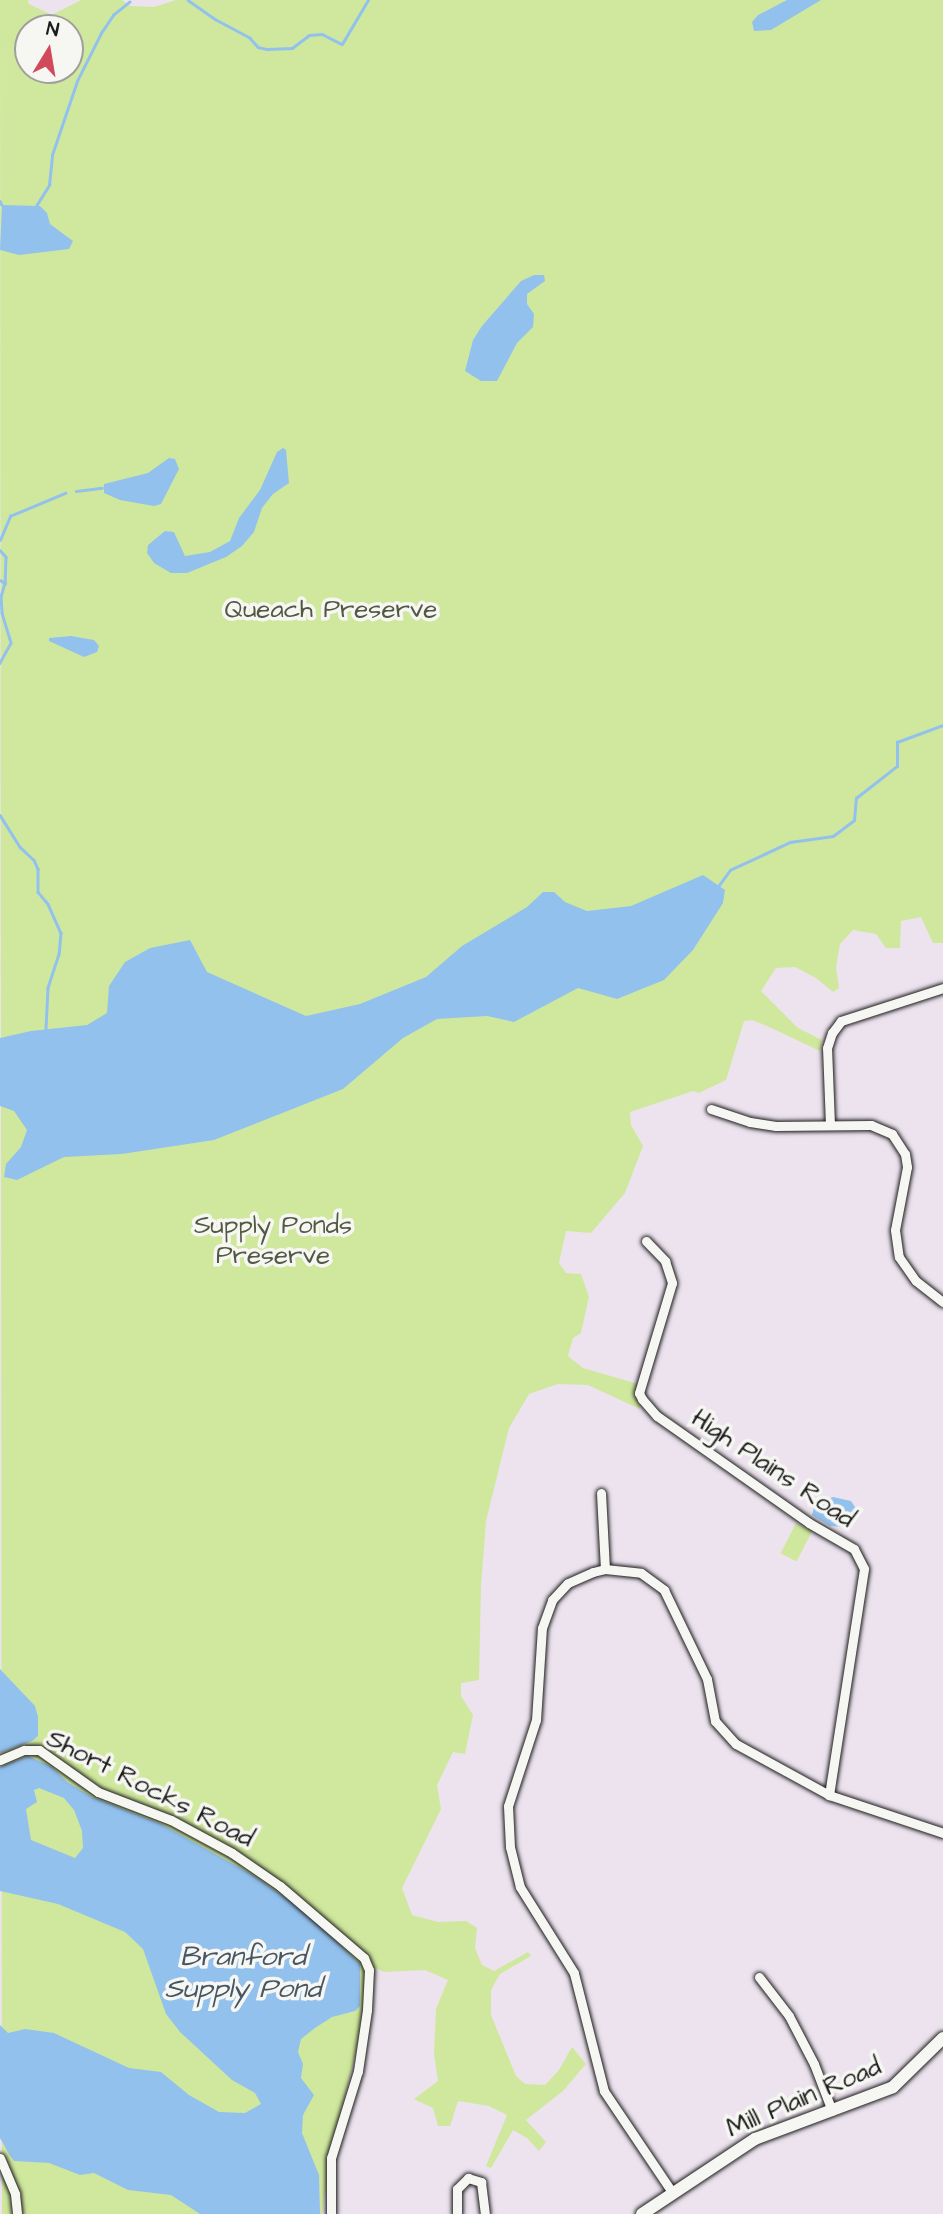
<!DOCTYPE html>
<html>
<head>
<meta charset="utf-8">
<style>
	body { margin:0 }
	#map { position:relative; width:943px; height:2214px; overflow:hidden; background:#ece3ee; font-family:"Architects Daughter",sans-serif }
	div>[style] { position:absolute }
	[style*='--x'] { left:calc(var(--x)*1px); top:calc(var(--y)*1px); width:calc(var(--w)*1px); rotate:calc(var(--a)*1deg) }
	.green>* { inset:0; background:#d0e89d; transform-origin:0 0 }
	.water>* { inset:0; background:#93c1ed }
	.stream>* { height:2.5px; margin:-1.25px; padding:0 1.25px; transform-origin:1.25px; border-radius:1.25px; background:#93c1ed }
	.roads { filter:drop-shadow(0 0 2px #1c1c1c) drop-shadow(0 0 2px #1c1c1c) }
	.street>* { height:9px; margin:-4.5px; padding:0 4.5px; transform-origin:4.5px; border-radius:4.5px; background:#f6f6f2 }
	.secondary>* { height:12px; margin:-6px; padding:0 6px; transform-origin:6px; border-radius:6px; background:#f6f6f2 }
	span { translate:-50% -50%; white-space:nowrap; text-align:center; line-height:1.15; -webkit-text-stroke:7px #f6f6f2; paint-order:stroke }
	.park-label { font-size:26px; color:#525943 }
	.street-label { font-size:26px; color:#1c1c1c }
	.water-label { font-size:28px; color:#465665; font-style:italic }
	.north { position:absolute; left:14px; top:14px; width:70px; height:70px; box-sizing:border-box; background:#f6f6f2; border:2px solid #9f9f9c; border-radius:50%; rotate:11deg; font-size:19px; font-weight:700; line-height:28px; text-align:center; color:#1c1c1c }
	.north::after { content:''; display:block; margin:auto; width:24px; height:32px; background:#d1495b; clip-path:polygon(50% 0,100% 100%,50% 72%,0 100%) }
</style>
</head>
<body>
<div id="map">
	<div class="green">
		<i style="clip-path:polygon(evenodd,0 0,28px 0,29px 4px,52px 15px,81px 0,122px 0,131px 6px,154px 7px,176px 0,943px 0,943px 943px,933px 943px,921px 917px,901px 921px,900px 948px,886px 948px,876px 934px,853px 930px,840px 944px,836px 967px,839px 988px,833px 992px,816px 978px,795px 967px,776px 968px,761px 991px,798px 1028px,822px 1040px,820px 1051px,767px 1026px,752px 1020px,744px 1021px,726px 1080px,699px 1093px,693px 1091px,630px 1112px,631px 1125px,643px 1146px,625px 1193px,591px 1233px,566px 1231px,559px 1263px,566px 1273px,581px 1274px,589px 1297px,581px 1333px,573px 1338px,568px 1356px,583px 1368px,638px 1384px,640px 1409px,588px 1385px,558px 1384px,529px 1394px,509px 1428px,486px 1521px,481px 1586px,479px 1680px,461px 1683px,461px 1696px,473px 1715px,465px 1754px,453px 1752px,437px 1785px,441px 1809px,402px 1888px,412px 1915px,438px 1922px,466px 1921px,477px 1928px,475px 1948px,482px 1965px,494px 1971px,528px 1952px,531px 1956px,500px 1974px,491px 1990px,491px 2015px,516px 2076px,525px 2084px,545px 2085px,559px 2070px,572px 2047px,586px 2064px,563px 2091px,526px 2120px,546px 2142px,539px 2151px,527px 2138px,513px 2130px,491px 2168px,486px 2166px,507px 2115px,489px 2106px,458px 2101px,450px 2126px,438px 2126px,433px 2108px,414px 2099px,438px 2081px,434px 2054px,436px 2009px,448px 1980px,425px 1970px,384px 1972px,376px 1968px,332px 2151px,322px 2214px,2px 2214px,0 0,28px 28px,70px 28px,70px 70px,28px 70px,28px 28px)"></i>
		<i style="left:796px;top:1523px;width:18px;height:34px;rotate:27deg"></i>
	</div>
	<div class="water">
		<i style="clip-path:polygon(787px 0,821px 0,771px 30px,754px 31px,752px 22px,758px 15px)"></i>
		<i style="clip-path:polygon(2px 205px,40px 206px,47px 213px,50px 224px,73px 241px,69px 249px,19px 255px,0 250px)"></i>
		<i style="clip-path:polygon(534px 275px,544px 275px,545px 281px,527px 294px,527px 304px,534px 314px,533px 327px,517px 343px,497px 381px,481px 381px,465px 371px,473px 340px,482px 326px,521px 281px)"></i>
		<i style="clip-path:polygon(283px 448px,286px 450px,289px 483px,273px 494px,262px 508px,254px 532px,242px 546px,226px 557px,187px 573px,171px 573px,154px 563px,147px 553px,148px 545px,165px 531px,174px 532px,185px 556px,210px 552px,230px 541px,239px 518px,260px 490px,277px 452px)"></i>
		<i style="clip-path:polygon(169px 458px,175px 459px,179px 469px,161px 504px,154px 506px,120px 500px,104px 493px,104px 484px,148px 473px)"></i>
		<i style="clip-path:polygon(71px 636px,94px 640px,99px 646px,97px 652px,84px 657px,49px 641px,49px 638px)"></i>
		<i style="clip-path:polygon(703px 875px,725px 890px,723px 903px,693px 950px,664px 980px,617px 999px,578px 988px,514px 1022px,487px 1016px,437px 1019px,403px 1038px,343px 1089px,214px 1140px,122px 1154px,64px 1157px,17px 1180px,4px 1177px,6px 1164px,21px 1147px,27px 1130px,14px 1111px,0 1106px,0 1038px,31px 1031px,87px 1025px,107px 1013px,109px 986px,125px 962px,150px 948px,190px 940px,207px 972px,306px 1016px,360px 1004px,426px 977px,462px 946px,527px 907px,543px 892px,554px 892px,565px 902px,587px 911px,631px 906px)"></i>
		<i style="clip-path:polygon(833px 1497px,851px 1501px,857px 1510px,854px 1518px,844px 1527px,830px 1526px,812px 1515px,815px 1504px)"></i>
		<i style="clip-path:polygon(0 1669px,35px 1706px,38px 1717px,38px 1736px,32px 1741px,0 1753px)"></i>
		<i style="clip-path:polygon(evenodd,28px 1756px,52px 1767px,67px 1782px,92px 1797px,161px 1824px,251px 1874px,302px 1909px,360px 1964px,360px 2006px,355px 2011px,332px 2017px,315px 2028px,301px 2039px,298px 2052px,303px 2064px,301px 2078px,314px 2095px,303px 2115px,302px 2133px,319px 2175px,320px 2214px,200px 2214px,171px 2195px,128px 2190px,94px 2173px,80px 2175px,49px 2163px,14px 2161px,9px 2154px,0 2138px,0 2025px,8px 2033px,25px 2029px,54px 2033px,129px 2068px,161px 2072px,189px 2095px,219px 2112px,245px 2113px,261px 2104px,255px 2093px,232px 2080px,180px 2032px,166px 2014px,143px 1949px,125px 1932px,58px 1904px,0 1891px,0 1767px,28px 1756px,39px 1788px,64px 1798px,74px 1810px,82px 1831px,83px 1848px,75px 1858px,31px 1840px,26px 1809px,37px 1802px,34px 1790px,39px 1788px)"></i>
	</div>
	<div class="stream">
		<i style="--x:188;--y:0;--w:33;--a:35"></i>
		<i style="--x:215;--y:19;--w:40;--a:28"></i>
		<i style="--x:250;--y:38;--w:12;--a:48"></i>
		<i style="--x:258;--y:47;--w:9;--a:13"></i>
		<i style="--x:267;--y:49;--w:25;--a:-2"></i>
		<i style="--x:292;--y:48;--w:21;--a:-37"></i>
		<i style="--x:309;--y:35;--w:13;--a:-4"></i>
		<i style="--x:322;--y:34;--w:22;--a:27"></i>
		<i style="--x:342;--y:44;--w:51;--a:-59.4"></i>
		<i style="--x:0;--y:201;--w:4;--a:63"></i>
		<i style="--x:36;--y:206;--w:25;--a:-58"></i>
		<i style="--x:49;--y:185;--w:30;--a:-84"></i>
		<i style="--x:52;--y:155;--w:78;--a:-71.3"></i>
		<i style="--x:77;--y:81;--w:54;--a:-63.4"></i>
		<i style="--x:101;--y:33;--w:22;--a:-56"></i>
		<i style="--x:113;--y:15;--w:21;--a:-39"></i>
		<i style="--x:76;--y:491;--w:26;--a:-7"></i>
		<i style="--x:0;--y:540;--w:26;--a:-67"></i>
		<i style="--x:10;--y:516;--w:60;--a:-22.7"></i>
		<i style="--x:0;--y:550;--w:9;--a:49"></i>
		<i style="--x:6;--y:557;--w:26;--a:92"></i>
		<i style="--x:0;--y:580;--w:6;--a:31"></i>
		<i style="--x:5;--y:583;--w:15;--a:106"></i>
		<i style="--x:1;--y:597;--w:16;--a:86"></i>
		<i style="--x:2;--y:613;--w:31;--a:73"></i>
		<i style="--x:11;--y:643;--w:23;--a:119"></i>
		<i style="--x:0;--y:815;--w:38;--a:58"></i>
		<i style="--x:20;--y:847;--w:19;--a:43"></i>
		<i style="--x:34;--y:860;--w:10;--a:66"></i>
		<i style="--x:38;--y:869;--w:23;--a:90"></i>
		<i style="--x:38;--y:892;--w:16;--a:50"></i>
		<i style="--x:48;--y:904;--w:32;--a:66"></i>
		<i style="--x:61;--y:933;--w:21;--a:95"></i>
		<i style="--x:59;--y:954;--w:36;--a:108"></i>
		<i style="--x:48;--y:988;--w:41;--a:92.8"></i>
		<i style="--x:717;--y:888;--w:22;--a:-54"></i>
		<i style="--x:730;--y:870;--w:66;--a:-25"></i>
		<i style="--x:790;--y:842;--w:43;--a:-7.9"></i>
		<i style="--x:833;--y:836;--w:26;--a:-37"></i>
		<i style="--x:854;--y:820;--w:22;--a:-85"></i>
		<i style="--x:856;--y:798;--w:52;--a:-38"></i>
		<i style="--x:897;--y:766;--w:24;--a:-90"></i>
		<i style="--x:897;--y:742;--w:49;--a:-20.3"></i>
	</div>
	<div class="roads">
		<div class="street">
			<i style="--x:711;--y:1109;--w:41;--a:18.4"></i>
			<i style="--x:750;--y:1122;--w:26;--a:9"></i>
			<i style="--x:776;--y:1126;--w:95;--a:-0.6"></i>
			<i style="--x:871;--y:1125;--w:23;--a:23"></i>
			<i style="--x:892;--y:1134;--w:24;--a:57"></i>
			<i style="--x:905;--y:1154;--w:13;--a:81"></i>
			<i style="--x:907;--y:1167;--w:64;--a:100.8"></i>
			<i style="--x:895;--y:1230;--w:27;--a:82"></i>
			<i style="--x:899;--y:1257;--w:29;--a:55"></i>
			<i style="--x:916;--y:1281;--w:34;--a:38"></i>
			<i style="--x:830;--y:1125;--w:77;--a:-92.2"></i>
			<i style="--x:827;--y:1048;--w:16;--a:-72"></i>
			<i style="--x:832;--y:1033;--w:15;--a:-53"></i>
			<i style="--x:841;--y:1021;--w:107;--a:-17.9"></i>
			<i style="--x:646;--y:1241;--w:28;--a:46"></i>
			<i style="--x:665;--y:1261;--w:23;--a:72"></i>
			<i style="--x:672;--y:1283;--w:115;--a:106.7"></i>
			<i style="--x:639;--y:1393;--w:7;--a:63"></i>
			<i style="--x:642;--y:1399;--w:23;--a:49"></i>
			<i style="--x:657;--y:1416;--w:186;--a:35.1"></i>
			<i style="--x:809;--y:1523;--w:52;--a:30"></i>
			<i style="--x:854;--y:1549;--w:22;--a:63"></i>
			<i style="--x:864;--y:1569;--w:229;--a:98.8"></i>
			<i style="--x:601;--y:1493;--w:76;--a:87"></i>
			<i style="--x:0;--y:1760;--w:26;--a:-23"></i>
			<i style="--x:24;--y:1750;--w:15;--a:0"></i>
			<i style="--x:39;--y:1750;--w:72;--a:35.4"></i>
			<i style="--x:98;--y:1792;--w:78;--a:21"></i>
			<i style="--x:171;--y:1820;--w:69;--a:28.4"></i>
			<i style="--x:232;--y:1853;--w:58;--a:34.5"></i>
			<i style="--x:280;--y:1886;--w:111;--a:40.6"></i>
			<i style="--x:364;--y:1958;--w:13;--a:67"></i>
			<i style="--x:369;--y:1970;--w:40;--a:92.9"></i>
			<i style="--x:367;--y:2010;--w:62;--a:98.4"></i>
			<i style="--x:358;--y:2071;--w:91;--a:107.2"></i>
			<i style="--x:331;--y:2158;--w:56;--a:90"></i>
			<i style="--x:759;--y:1977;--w:49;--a:52.4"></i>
			<i style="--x:789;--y:2016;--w:54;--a:62.5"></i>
			<i style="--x:814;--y:2064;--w:50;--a:69"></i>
			<i style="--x:0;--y:2158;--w:39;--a:67"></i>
			<i style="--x:15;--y:2194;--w:20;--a:84"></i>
			<i style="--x:672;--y:2192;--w:122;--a:-124"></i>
			<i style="--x:604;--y:2091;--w:122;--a:-104.3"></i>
			<i style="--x:574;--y:1973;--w:102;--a:-122.1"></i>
			<i style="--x:520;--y:1887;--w:41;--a:-104"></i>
			<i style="--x:510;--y:1847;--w:41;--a:-92.8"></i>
			<i style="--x:508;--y:1806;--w:90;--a:-72"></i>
			<i style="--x:536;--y:1720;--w:92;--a:-86.3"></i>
			<i style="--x:542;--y:1628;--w:30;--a:-70"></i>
			<i style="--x:552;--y:1600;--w:23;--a:-47"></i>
			<i style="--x:568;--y:1583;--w:27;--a:-24"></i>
			<i style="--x:593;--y:1572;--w:12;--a:-14"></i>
			<i style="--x:605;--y:1569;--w:36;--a:6"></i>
			<i style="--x:641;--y:1573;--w:29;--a:36"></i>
			<i style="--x:664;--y:1590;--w:99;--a:64.2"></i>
			<i style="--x:707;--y:1679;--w:43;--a:79.2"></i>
			<i style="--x:715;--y:1721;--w:31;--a:48"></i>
			<i style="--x:736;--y:1744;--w:106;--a:28.7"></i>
			<i style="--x:829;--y:1795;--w:120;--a:18.4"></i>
			<i style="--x:457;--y:2214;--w:25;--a:-90"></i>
			<i style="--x:457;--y:2189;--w:16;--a:-45"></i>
			<i style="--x:468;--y:2178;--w:14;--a:17"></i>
			<i style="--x:481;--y:2182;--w:32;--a:83"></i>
		</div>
		<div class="secondary">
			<i style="--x:642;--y:2214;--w:136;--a:-33.6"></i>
			<i style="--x:755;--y:2139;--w:147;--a:-20.6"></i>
			<i style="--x:893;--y:2087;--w:70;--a:-44.4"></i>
		</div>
	</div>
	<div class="park-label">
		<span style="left:331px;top:610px">Queach Preserve</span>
		<span style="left:273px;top:1241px">Supply Ponds<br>Preserve</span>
	</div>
	<div class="street-label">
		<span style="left:773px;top:1469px;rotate:34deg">High Plains Road</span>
		<span style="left:150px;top:1789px;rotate:27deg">Short Rocks Road</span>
		<span style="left:804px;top:2098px;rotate:-23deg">Mill Plain Road</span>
	</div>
	<div class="water-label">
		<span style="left:243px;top:1973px">Branford<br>Supply Pond</span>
	</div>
	<div class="north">N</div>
</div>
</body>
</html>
